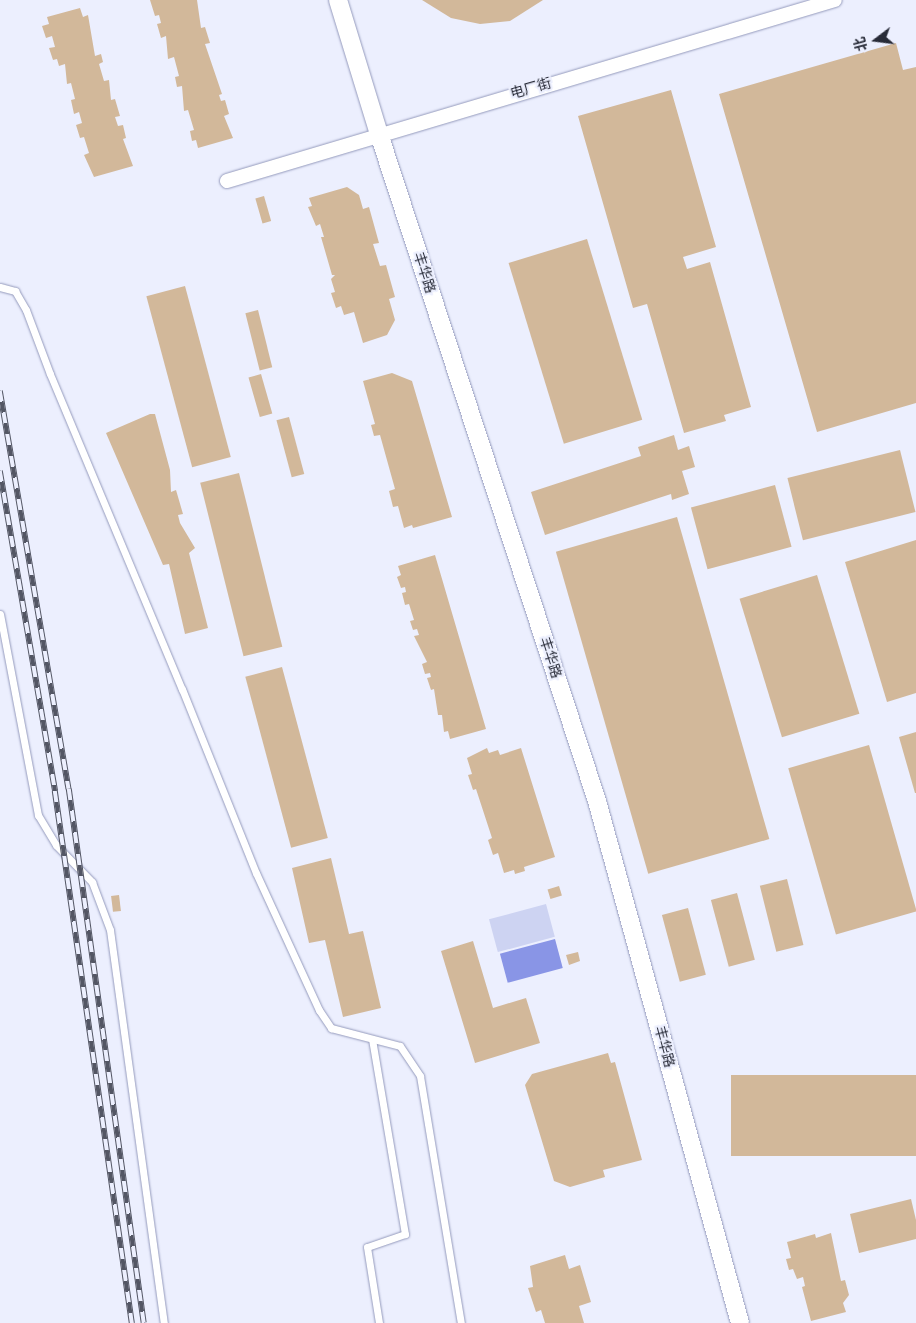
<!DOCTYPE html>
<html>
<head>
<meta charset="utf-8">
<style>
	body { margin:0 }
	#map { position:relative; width:916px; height:1323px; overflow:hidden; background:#eceffe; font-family:"Sofia Sans Condensed","Noto Sans SC",sans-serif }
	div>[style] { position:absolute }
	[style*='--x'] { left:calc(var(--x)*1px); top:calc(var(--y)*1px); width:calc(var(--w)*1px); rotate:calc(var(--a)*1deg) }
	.green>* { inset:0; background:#cdd3f2; transform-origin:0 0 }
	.water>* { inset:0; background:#8995e6; transform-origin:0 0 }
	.building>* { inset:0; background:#d2b89a; transform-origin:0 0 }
	.roads { filter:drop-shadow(0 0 1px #949abc) drop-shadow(0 0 1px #949abc) }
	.service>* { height:7px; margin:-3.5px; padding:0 3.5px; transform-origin:3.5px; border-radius:3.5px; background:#fff }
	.minor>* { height:14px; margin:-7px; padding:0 7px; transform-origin:7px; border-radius:7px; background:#fff }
	.tertiary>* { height:18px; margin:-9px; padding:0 9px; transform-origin:9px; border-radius:9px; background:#fff }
	.rail>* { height:5.5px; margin-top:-2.75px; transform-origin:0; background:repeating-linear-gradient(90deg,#eceffe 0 11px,#535664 0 22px); box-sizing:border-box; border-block:1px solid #535664 }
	span { translate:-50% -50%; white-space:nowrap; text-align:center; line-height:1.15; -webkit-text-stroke:4.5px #eceffe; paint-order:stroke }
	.street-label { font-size:14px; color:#282b38 }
	.north { position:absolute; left:851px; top:15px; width:50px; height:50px; -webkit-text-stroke:4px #eceffe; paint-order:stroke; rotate:255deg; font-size:14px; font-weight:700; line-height:20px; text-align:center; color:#282b38 }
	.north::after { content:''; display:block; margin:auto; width:18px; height:22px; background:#282b38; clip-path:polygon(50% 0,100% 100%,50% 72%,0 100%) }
</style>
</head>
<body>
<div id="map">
	<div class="green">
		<i style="left:546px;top:904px;width:34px;height:59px;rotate:75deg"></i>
	</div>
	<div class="water">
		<i style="left:555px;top:939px;width:30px;height:57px;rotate:75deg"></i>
	</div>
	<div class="building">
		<i style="clip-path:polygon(150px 0,197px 0,201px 28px,205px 27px,210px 43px,205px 44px,222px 94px,219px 95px,221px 101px,225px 100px,229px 114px,224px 116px,233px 138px,198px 148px,196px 140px,192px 141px,190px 131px,194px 130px,188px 110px,184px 111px,182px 86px,177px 87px,175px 77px,179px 76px,174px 57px,168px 59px,166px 36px,161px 38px,157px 24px,161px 23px,159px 15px,155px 16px)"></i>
		<i style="clip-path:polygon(422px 0,543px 0,510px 21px,480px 24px,451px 18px)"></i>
		<i style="clip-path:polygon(80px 8px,83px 17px,88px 15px,95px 56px,101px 54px,103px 62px,99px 64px,104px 81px,109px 80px,111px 100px,115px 99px,120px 116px,115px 117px,118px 126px,123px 125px,126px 138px,123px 139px,133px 166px,94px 177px,84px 155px,89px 153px,84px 137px,80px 138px,76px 125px,82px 123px,79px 112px,74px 114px,71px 100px,75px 99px,71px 83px,67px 84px,65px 64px,59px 66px,57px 59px,53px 60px,49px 48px,55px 47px,52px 36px,46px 38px,42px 26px,49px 24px,47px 17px)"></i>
		<i style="clip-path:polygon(896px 43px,903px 70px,916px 67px,916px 403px,817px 432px,719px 94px)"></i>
		<i style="clip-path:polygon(671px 90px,716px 247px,683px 257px,687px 269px,710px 262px,751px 407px,724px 415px,726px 421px,684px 433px,647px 304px,633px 308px,578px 116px)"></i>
		<i style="clip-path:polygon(347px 187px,359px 195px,363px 209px,369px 207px,379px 243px,373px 244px,380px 266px,386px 265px,395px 297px,389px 299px,395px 320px,387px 335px,363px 343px,354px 312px,344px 315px,341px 306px,336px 308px,331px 293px,335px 292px,331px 279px,335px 275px,332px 275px,321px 237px,324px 237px,320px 224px,316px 226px,308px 207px,312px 206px,309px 198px)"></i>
		<i style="left:264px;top:196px;width:26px;height:9px;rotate:74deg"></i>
		<i style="left:587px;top:239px;width:189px;height:82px;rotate:73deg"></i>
		<i style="left:185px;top:286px;width:177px;height:40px;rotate:75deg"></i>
		<i style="left:258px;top:310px;width:59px;height:13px;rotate:76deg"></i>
		<i style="clip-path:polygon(392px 373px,412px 381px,452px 517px,413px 528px,412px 525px,404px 528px,398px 506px,393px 507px,389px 491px,395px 489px,380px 435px,374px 436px,371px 425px,375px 424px,363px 381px)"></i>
		<i style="left:261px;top:374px;width:41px;height:13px;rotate:74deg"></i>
		<i style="clip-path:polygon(150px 414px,155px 414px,170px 470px,171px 492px,176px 490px,183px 514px,178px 515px,180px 523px,195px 548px,189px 553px,208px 628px,185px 634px,169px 564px,163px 565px,106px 433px)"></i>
		<i style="left:289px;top:417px;width:59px;height:13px;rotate:75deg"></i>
		<i style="clip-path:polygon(674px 435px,678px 450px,689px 446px,695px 467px,682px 471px,689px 494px,672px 500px,671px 494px,545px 535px,531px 492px,641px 456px,638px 447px)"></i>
		<i style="left:900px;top:450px;width:64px;height:116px;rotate:76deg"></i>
		<i style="left:239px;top:473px;width:179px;height:40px;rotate:76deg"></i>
		<i style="left:775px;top:485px;width:64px;height:87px;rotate:75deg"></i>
		<i style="left:677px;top:517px;width:335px;height:126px;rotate:74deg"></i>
		<i style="clip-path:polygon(916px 540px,916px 693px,887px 702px,845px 562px)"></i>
		<i style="clip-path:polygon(435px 555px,486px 729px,450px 739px,448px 731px,444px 732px,442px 715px,438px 715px,434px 689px,431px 690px,427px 678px,431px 677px,430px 673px,425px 674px,422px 664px,427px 662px,414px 636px,419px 635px,417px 629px,413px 630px,410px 621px,414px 620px,409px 604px,405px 605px,402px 593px,406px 592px,405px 587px,401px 588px,397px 577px,401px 575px,398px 566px)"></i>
		<i style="left:817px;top:575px;width:145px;height:81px;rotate:73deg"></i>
		<i style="left:282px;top:667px;width:177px;height:38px;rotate:75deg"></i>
		<i style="clip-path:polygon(916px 732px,916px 793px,915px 793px,899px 737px)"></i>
		<i style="left:869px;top:745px;width:173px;height:84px;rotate:74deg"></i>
		<i style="clip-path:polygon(487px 748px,489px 753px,498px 750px,500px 755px,521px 748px,555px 857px,524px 867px,525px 871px,515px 874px,514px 870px,504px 873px,498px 853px,493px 855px,488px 840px,492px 838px,476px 789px,473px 790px,468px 775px,472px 774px,467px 758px)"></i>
		<i style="clip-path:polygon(331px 858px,349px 934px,363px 931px,381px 1008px,343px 1017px,325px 940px,309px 943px,292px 868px)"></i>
		<i style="left:787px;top:879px;width:68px;height:28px;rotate:76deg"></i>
		<i style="left:559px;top:886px;width:10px;height:12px;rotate:73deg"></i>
		<i style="left:737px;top:893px;width:69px;height:27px;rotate:75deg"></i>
		<i style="left:119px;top:895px;width:16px;height:8px;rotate:83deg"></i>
		<i style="left:688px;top:908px;width:69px;height:27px;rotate:75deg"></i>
		<i style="clip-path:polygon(473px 941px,493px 1008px,526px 998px,540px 1043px,475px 1063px,441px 951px)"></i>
		<i style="clip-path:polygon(578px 952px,580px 961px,569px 965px,566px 955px)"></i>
		<i style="clip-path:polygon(608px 1053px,611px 1063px,615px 1062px,642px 1160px,603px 1170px,605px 1177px,570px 1187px,554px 1181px,525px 1085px,532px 1074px)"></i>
		<i style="left:916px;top:1075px;width:81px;height:185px;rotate:90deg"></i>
		<i style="clip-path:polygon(911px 1199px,916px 1220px,916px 1239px,859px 1253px,850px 1214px)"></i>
		<i style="clip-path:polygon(831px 1233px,841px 1281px,845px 1280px,849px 1295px,843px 1303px,846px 1312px,811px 1321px,802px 1287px,805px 1286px,803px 1277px,797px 1279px,793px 1269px,789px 1270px,786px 1259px,791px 1258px,787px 1242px,815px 1234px,816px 1238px)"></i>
		<i style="clip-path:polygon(565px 1255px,569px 1269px,580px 1265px,591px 1302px,579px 1306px,584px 1323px,545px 1323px,541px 1310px,536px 1312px,528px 1288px,533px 1287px,530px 1266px)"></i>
	</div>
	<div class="roads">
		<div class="service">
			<i style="--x:0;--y:287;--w:16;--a:15"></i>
			<i style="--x:15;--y:291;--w:22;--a:60"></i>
			<i style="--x:26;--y:310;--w:68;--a:69.4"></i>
			<i style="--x:50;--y:374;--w:342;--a:67.3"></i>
			<i style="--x:182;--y:689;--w:198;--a:68.1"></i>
			<i style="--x:256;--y:873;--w:151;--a:65.3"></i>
			<i style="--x:319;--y:1010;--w:22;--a:56"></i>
			<i style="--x:331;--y:1028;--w:71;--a:14.6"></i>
			<i style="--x:400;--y:1046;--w:36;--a:56"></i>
			<i style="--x:420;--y:1076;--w:250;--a:80.6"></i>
			<i style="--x:0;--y:614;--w:205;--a:79.3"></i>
			<i style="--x:38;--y:815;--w:35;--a:59"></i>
			<i style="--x:56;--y:845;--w:52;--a:45.8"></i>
			<i style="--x:92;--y:882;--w:51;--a:69.4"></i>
			<i style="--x:110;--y:930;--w:397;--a:82.2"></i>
			<i style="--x:372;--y:1039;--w:198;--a:80.4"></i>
			<i style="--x:405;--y:1234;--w:40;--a:161.1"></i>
			<i style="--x:367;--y:1247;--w:77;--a:81"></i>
		</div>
		<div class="minor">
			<i style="--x:227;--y:181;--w:634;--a:-16.58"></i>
		</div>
		<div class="tertiary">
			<i style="--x:338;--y:0;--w:140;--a:73"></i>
			<i style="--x:379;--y:134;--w:702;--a:71.9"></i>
			<i style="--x:597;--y:801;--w:541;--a:74.68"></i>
		</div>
	</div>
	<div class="rail">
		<i style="--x:0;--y:391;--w:404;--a:80.2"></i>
		<i style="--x:69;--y:789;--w:539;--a:82.01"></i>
		<i style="--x:0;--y:471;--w:325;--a:80.2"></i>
		<i style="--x:55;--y:791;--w:538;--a:81.76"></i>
	</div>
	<div class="street-label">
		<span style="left:531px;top:89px;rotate:-16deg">电厂街</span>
		<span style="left:424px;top:273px;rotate:72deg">丰华路</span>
		<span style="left:550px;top:658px;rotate:72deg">丰华路</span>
		<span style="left:664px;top:1047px;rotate:75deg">丰华路</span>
	</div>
	<div class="north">北</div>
</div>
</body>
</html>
